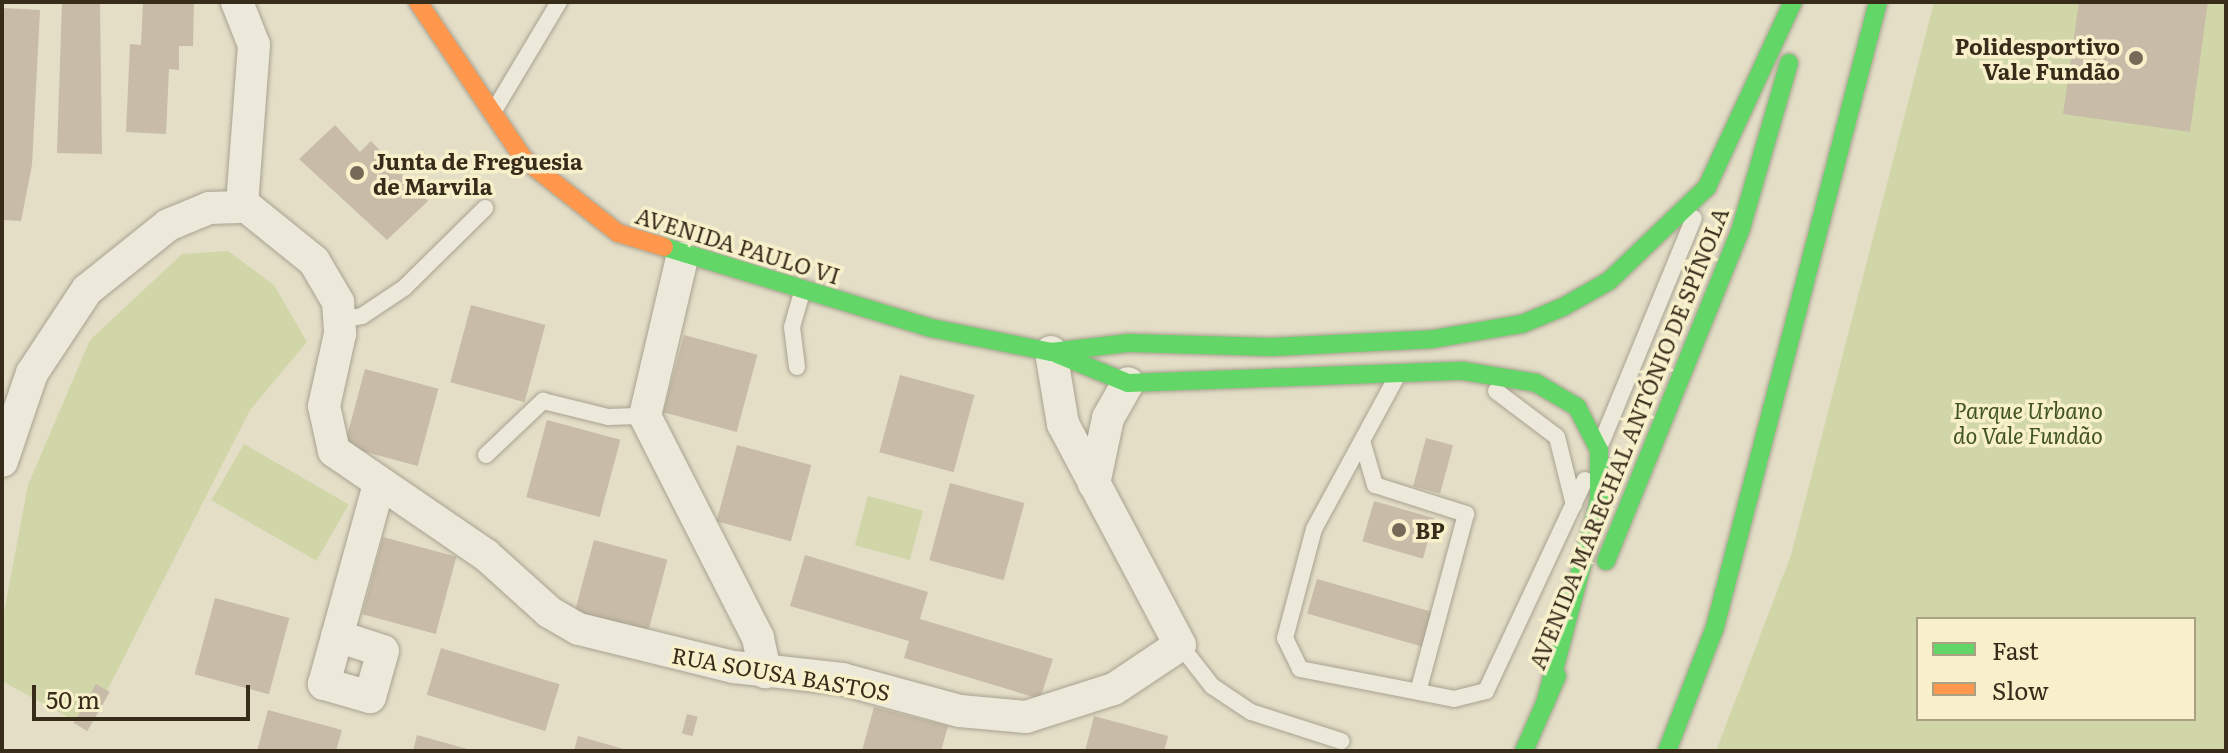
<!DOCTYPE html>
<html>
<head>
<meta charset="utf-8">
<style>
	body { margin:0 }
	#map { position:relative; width:2228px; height:753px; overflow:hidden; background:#e4dec7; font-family:Literata,serif }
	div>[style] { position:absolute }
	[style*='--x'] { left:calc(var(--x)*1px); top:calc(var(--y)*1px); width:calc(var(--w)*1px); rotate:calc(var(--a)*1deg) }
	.green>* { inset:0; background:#d0d6a8; transform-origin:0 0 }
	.building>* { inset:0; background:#c8bca8; transform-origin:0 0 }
	.roads { filter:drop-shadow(0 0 2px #a8a291) drop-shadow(0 0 2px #a8a291) }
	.lane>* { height:16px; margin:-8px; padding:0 8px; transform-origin:8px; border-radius:8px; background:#ece8da }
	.street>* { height:32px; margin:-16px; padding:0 16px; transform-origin:16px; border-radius:16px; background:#ece8da }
	.fast>* { height:18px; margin:-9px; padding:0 9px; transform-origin:9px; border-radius:9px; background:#63d668 }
	.slow>* { height:18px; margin:-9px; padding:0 9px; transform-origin:9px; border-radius:9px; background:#ff974d }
	.dots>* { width:22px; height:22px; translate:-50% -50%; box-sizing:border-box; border:4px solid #f7f0cb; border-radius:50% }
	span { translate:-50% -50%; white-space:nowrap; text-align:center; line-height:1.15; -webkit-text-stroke:7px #f7f0cb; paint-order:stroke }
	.poi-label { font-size:22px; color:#372b1a; font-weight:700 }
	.right { translate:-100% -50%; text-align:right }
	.left { translate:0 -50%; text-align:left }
	.street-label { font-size:22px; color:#372b1a }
	.park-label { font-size:22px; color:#41541f; font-style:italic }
	.frame { position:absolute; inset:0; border:4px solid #372b1a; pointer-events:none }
	.legend { position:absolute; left:1916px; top:617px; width:280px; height:104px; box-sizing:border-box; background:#f7f0cb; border:2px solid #aaa184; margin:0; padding:10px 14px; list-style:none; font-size:24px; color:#372b1a }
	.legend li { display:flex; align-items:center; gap:16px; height:40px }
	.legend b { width:40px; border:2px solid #aaa184 }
	.scale { position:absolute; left:32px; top:685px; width:218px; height:36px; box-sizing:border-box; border:4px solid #372b1a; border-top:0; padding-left:10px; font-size:24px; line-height:28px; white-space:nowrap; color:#372b1a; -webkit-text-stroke:6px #f7f0cb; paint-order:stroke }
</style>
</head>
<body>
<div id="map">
	<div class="green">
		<i style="clip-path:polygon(evenodd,1934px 2px,2226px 2px,2226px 751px,1716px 751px,1791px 555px,1934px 2px,1918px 619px,2194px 619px,2194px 719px,1918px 719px,1918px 619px)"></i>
		<i style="clip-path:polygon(228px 251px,274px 285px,307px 342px,250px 410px,88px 728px,2px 681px,2px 623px,28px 485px,90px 340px,182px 254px)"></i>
		<i style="left:244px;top:444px;width:121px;height:65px;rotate:30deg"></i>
		<i style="left:868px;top:496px;width:57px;height:51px;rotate:15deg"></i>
	</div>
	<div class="building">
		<i style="clip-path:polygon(62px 2px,100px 2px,102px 154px,57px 153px)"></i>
		<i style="clip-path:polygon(143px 2px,194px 2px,193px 46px,179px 46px,179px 70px,169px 69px,166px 134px,126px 132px,130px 44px,141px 45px)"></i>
		<i style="clip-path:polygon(2079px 2px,2208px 2px,2190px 132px,2063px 114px)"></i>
		<i style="clip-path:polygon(2px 8px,40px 10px,32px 165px,21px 221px,2px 220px)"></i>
		<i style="clip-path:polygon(335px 125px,360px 152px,371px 141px,428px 201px,387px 240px,299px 159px)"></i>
		<i style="left:471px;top:305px;width:77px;height:80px;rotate:15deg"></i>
		<i style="left:684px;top:335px;width:76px;height:80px;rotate:15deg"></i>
		<i style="left:365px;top:369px;width:76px;height:80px;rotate:15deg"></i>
		<i style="left:900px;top:375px;width:77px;height:80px;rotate:15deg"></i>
		<i style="left:547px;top:420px;width:76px;height:80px;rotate:15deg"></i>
		<i style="left:1426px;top:438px;width:28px;height:50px;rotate:15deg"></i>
		<i style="left:737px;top:445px;width:77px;height:79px;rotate:15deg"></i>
		<i style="left:950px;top:483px;width:77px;height:80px;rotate:15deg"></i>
		<i style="left:1374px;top:501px;width:63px;height:42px;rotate:16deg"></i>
		<i style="left:383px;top:537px;width:76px;height:80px;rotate:15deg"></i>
		<i style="left:594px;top:540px;width:76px;height:80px;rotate:15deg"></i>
		<i style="clip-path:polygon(805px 555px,928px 592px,920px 619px,1053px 659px,1040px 699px,904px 658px,909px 641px,790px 606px)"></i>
		<i style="left:1317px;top:579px;width:121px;height:36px;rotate:16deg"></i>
		<i style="left:215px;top:598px;width:77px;height:79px;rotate:15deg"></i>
		<i style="left:441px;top:648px;width:124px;height:49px;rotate:17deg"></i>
		<i style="left:96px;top:684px;width:16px;height:45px;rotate:30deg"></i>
		<i style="clip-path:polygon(874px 707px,948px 726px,941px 751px,862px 751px)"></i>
		<i style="clip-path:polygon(268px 710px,342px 730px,336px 751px,257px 751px)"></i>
		<i style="left:687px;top:714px;width:11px;height:20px;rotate:15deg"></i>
		<i style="clip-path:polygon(1094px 716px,1168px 736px,1164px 751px,1085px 751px)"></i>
		<i style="clip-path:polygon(417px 735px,471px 750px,471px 751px,413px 751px)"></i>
		<i style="clip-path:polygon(578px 736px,627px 750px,627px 751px,574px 751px)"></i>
	</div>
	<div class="roads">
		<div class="lane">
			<i style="--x:495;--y:109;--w:125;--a:-59.1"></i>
			<i style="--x:340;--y:320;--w:22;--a:-10"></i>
			<i style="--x:362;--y:316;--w:50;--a:-33.7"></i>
			<i style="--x:404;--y:288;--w:114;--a:-44.6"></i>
			<i style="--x:797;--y:367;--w:40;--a:-97.1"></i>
			<i style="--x:792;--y:327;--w:36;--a:-74"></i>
			<i style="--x:1396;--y:378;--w:172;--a:118.5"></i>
			<i style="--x:1314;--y:529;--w:113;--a:104.9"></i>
			<i style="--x:1285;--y:638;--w:34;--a:64"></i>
			<i style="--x:1300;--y:669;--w:157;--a:11"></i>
			<i style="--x:1454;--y:699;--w:33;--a:-14"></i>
			<i style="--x:1486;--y:691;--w:233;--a:-64.9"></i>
			<i style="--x:1496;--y:391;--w:76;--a:37"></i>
			<i style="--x:1557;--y:437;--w:70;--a:76"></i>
			<i style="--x:1602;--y:441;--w:241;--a:-67.6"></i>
			<i style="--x:1363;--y:444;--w:43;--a:73.7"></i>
			<i style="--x:1375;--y:485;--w:96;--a:17.7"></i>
			<i style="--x:1466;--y:514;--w:184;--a:105.1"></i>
			<i style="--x:486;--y:455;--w:79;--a:-43.5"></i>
			<i style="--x:543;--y:401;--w:67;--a:13.8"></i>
			<i style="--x:608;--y:417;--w:37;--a:-2"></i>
			<i style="--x:1180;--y:645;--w:52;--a:52"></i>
			<i style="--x:1212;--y:686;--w:47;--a:33.7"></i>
			<i style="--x:1251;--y:712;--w:95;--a:17.9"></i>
		</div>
		<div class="street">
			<i style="--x:237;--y:2;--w:46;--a:68.4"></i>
			<i style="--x:254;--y:45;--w:161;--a:94.3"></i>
			<i style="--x:682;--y:258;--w:162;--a:103.2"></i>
			<i style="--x:645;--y:416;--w:249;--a:63"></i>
			<i style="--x:758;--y:638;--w:35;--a:78"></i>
			<i style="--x:2;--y:461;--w:93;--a:-71.2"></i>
			<i style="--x:32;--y:373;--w:100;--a:-56.5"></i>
			<i style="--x:87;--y:290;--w:104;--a:-38.7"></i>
			<i style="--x:168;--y:225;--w:44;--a:-22.5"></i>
			<i style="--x:209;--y:208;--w:38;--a:-2"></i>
			<i style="--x:247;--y:207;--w:86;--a:38.9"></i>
			<i style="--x:314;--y:261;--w:48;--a:59.7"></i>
			<i style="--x:338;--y:302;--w:32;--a:86"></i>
			<i style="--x:340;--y:334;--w:74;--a:102.5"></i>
			<i style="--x:324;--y:406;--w:46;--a:77.5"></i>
			<i style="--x:334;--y:451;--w:184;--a:34.4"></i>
			<i style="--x:486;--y:555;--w:85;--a:42.1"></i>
			<i style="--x:549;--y:612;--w:34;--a:30"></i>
			<i style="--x:579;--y:629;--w:160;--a:13.8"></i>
			<i style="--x:734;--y:667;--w:109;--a:6.3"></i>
			<i style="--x:842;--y:679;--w:122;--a:15.2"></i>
			<i style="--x:960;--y:711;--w:66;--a:5.2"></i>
			<i style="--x:1026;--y:717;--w:92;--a:-17.7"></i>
			<i style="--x:1114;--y:689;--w:79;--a:-33.7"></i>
			<i style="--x:1180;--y:645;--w:250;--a:-117.9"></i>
			<i style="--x:1063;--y:424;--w:73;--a:-99.5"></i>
			<i style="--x:1094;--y:484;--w:67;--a:-78"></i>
			<i style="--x:1108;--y:418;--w:40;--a:-60.3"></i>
			<i style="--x:337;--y:636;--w:48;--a:18.1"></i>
			<i style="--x:383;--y:651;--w:48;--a:105.8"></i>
			<i style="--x:370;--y:697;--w:48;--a:-164.2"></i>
			<i style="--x:324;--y:684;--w:203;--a:-74.6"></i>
		</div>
		<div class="fast">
			<i style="--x:664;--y:247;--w:279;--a:16.9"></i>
			<i style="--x:931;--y:328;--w:122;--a:11.3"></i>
			<i style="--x:1051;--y:352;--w:79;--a:-6.6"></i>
			<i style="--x:1129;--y:343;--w:143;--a:1.6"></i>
			<i style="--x:1272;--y:347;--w:161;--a:-2.8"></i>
			<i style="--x:1433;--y:339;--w:90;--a:-9.6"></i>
			<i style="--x:1522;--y:324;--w:44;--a:-22.5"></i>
			<i style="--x:1563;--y:307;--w:53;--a:-29.5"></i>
			<i style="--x:1609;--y:281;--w:136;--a:-43.8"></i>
			<i style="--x:1707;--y:187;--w:204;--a:-65.1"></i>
			<i style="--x:1057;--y:354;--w:77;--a:22.2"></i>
			<i style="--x:1128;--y:383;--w:335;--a:-2.1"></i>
			<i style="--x:1463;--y:371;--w:74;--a:9.3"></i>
			<i style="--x:1536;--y:383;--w:48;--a:30.3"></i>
			<i style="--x:1577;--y:407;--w:48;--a:62.9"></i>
			<i style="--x:1599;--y:450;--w:51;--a:90"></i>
			<i style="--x:1599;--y:501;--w:210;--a:104.9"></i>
			<i style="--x:1606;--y:561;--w:359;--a:-67.9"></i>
			<i style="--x:1741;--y:228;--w:172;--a:-73.8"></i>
			<i style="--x:1524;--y:751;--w:82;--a:-66.3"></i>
			<i style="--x:1667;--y:751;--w:133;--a:-68.8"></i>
			<i style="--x:1715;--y:627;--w:646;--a:-75.38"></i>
		</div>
		<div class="slow">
			<i style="--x:418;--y:2;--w:189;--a:56"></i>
			<i style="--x:524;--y:159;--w:120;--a:38.2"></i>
			<i style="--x:618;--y:233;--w:48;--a:16.9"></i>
		</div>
	</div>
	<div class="dots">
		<i style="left:2136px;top:58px;background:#746a57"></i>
		<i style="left:357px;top:173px;background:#746a57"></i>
		<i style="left:1399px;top:530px;background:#746a57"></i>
	</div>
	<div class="poi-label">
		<span class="right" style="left:2120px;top:58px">Polidesportivo<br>Vale Fundão</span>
		<span class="left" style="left:373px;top:173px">Junta de Freguesia<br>de Marvila</span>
		<span class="left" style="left:1415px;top:530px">BP</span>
	</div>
	<div class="street-label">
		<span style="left:738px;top:245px;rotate:17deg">AVENIDA PAULO VI</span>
		<span style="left:1628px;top:438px;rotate:-68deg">AVENIDA MARECHAL ANTÓNIO DE SPÍNOLA</span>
		<span style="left:781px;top:673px;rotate:10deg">RUA SOUSA BASTOS</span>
	</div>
	<div class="park-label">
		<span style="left:2028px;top:422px">Parque Urbano<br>do Vale Fundão</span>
	</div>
	<div class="frame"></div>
	<ul class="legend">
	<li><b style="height:10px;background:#63d668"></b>Fast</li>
	<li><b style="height:10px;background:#ff974d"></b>Slow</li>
	</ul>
	<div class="scale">50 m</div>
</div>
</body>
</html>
